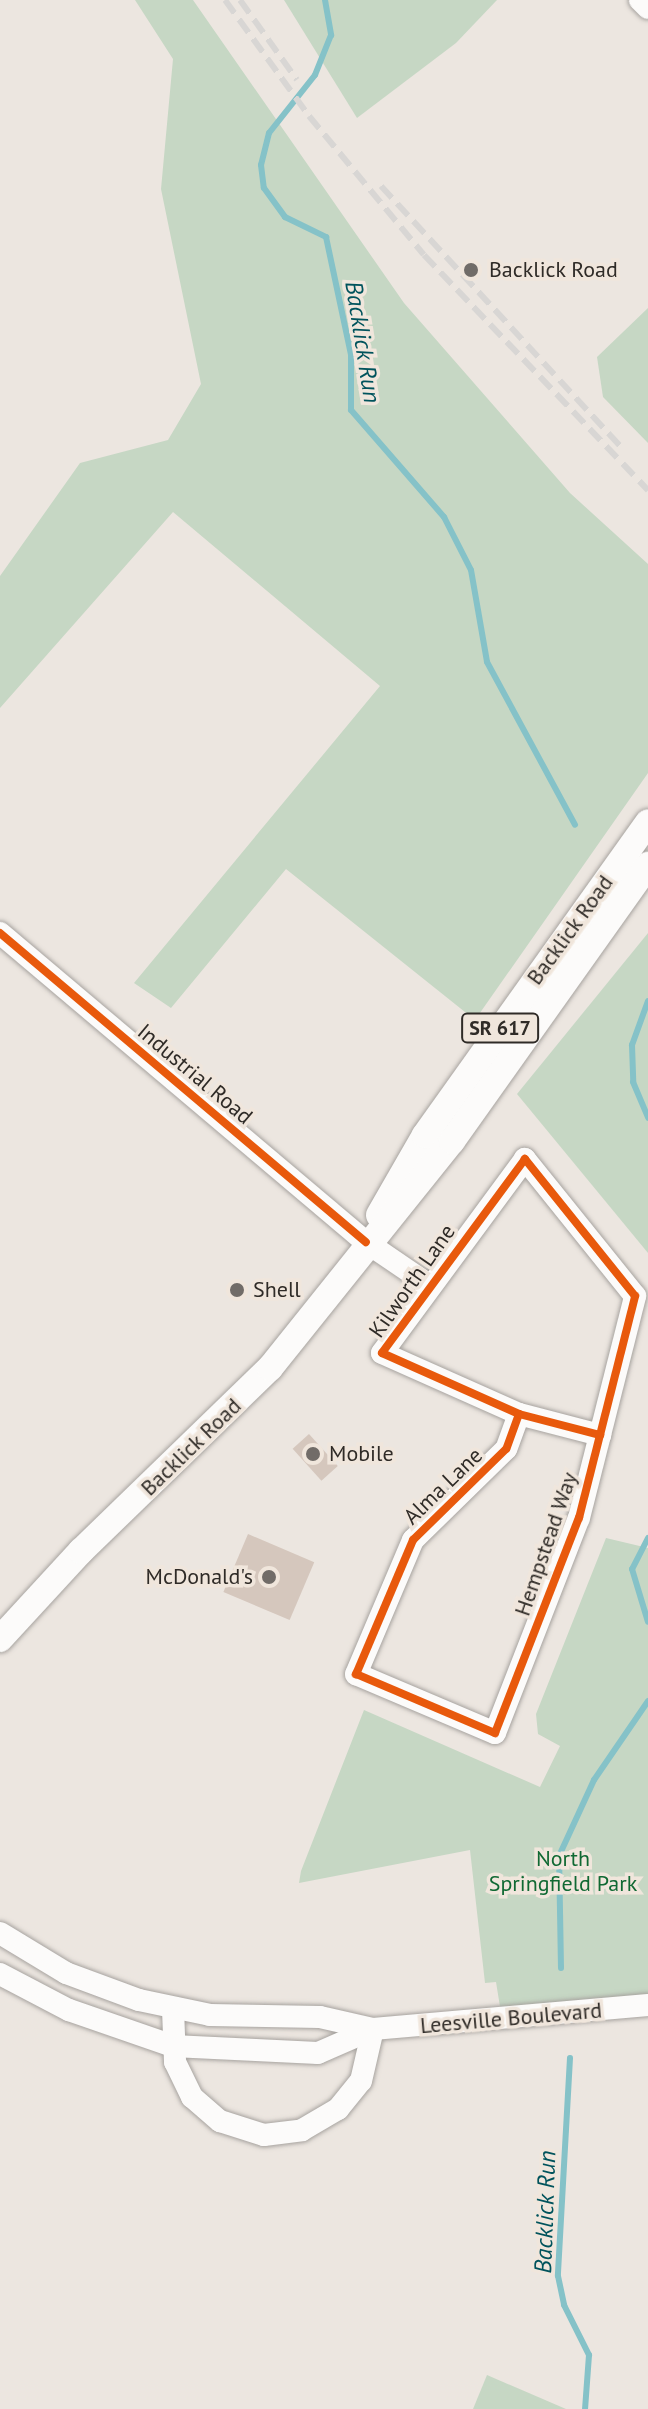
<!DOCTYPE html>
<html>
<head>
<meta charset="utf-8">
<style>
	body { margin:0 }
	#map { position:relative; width:648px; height:2409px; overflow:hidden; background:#ece6e0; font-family:"PT Sans",sans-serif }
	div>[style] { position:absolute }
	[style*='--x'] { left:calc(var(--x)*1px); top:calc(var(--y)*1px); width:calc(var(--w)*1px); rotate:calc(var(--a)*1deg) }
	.green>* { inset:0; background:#c6d7c4 }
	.stream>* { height:6px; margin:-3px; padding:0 3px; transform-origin:3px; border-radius:3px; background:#85c2c8 }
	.building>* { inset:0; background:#d5c7bd; transform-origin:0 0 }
	.roads { filter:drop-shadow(0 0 2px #a7a39f) drop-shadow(0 0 2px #a7a39f) }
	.minor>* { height:22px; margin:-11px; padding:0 11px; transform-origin:11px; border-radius:11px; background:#fcfbfa }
	.major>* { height:26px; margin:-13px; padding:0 13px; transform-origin:13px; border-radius:13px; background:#fcfbfa }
	.rail>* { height:6px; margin-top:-3px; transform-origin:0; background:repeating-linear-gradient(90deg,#d8d6d4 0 16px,transparent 0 24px) }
	.cycleway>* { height:8px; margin:-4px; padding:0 4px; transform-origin:4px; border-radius:4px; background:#e8590c }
	.dots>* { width:22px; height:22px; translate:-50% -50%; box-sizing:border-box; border:4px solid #f0e6dc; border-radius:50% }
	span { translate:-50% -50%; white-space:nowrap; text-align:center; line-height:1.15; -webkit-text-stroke:7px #f0e6dc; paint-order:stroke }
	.shield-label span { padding:2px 6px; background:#f0e6dc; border:2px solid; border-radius:6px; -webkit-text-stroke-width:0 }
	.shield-label { font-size:20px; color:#2f2b27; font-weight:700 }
	.poi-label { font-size:22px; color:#2f2b27 }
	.left { translate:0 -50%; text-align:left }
	.right { translate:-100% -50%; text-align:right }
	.street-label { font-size:22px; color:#2f2b27 }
	.park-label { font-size:22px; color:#106933 }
	.water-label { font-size:24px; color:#00535c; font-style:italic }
</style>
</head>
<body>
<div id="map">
	<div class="green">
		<i style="clip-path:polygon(135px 0,193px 0,404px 303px,570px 493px,648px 564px,648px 773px,475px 1020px,286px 869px,171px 1008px,134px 983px,380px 686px,173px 512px,0 708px,0 576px,80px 463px,168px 440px,201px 384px,161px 189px,173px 59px)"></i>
		<i style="clip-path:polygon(284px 0,497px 0,456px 43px,357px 118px)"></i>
		<i style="clip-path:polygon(648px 308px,648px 443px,603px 397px,597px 357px)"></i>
		<i style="clip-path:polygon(648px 933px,648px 1253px,517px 1094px)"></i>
		<i style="clip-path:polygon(606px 1538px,648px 1548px,648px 2003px,502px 2019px,496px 1982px,485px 1983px,470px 1850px,299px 1883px,301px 1871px,364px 1710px,540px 1787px,560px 1746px,538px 1734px,536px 1714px)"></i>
		<i style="clip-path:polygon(487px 2375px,566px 2409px,473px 2409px)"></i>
	</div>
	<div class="stream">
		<i style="--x:325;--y:0;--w:36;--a:80"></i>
		<i style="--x:331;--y:35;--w:43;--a:111.8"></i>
		<i style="--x:315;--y:75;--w:74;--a:128.4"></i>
		<i style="--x:269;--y:133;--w:33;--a:104"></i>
		<i style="--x:261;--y:165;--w:23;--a:83"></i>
		<i style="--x:264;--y:188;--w:36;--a:54"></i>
		<i style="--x:285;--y:217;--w:46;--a:26"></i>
		<i style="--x:326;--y:237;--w:121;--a:78"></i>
		<i style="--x:351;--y:355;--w:55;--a:90"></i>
		<i style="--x:351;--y:410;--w:142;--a:49"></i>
		<i style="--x:444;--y:517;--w:59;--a:63"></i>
		<i style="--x:471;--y:570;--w:93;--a:80.1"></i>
		<i style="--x:487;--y:662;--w:185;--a:61.6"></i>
		<i style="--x:648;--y:1001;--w:47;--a:110"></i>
		<i style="--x:632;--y:1045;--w:37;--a:88"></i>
		<i style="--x:633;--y:1082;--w:39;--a:67"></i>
		<i style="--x:648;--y:1538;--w:35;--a:117"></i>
		<i style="--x:632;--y:1569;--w:55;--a:73.2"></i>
		<i style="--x:561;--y:1968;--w:112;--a:-91"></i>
		<i style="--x:559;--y:1856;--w:84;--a:-65.3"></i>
		<i style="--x:594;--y:1780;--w:96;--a:-55.6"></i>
		<i style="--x:570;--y:2058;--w:218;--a:93.2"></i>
		<i style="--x:558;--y:2276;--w:30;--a:78"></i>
		<i style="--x:564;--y:2305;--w:56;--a:63.4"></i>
		<i style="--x:589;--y:2355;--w:54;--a:94.2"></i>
	</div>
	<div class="building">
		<i style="left:309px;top:1434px;width:43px;height:22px;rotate:48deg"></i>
		<i style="left:248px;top:1534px;width:72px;height:63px;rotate:23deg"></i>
	</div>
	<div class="roads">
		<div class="minor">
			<i style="--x:640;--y:0;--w:11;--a:45"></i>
			<i style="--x:0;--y:933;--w:479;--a:40.2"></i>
			<i style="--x:366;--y:1242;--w:76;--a:34.3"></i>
			<i style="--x:519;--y:1414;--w:37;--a:110"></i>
			<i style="--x:506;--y:1449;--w:130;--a:135.6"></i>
			<i style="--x:413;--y:1540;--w:146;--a:113"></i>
			<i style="--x:356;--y:1674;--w:151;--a:23"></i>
			<i style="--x:495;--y:1733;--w:231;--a:-68.7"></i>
			<i style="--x:579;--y:1518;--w:229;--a:-75.8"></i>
			<i style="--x:635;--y:1296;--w:176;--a:-128.8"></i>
			<i style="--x:525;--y:1159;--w:241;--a:126.4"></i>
			<i style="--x:382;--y:1353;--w:150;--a:24"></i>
			<i style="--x:519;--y:1414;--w:84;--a:14.5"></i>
			<i style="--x:0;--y:1933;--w:77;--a:31.2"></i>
			<i style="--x:66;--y:1973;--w:78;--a:20.3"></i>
			<i style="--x:139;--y:2000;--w:73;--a:11.9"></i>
			<i style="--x:210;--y:2015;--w:110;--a:1"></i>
			<i style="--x:320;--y:2017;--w:54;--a:12.8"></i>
			<i style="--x:373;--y:2029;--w:276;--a:-5"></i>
			<i style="--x:0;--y:1974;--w:78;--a:27.6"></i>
			<i style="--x:69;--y:2010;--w:110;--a:19.1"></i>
			<i style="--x:173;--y:2046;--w:145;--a:2.8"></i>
			<i style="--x:318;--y:2053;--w:60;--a:-23.6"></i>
			<i style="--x:173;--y:2009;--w:53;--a:87.8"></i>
			<i style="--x:175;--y:2062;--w:39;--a:64"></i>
			<i style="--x:192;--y:2097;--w:37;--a:41"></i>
			<i style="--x:220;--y:2121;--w:46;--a:17.7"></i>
			<i style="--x:264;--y:2135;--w:38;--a:-7"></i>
			<i style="--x:302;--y:2130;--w:42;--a:-30.3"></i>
			<i style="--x:338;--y:2109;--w:36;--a:-51"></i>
			<i style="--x:361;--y:2081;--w:53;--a:-77"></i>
		</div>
		<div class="major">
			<i style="--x:379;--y:1215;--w:92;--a:-60.1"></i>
			<i style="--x:425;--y:1135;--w:384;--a:-54.5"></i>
			<i style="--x:0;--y:1639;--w:120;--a:-47.4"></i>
			<i style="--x:81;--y:1551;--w:263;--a:-44.1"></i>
			<i style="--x:270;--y:1368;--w:291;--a:-51.3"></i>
			<i style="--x:452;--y:1141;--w:339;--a:-54.6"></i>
		</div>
	</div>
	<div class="rail">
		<i style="--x:225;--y:0;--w:143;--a:54.1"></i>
		<i style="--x:309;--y:116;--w:180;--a:50.4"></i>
		<i style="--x:424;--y:255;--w:325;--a:46.4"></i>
		<i style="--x:240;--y:0;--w:98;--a:54.5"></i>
		<i style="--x:381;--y:186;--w:356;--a:47.4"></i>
	</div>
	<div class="cycleway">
		<i style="--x:0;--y:933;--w:479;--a:40.2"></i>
		<i style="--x:519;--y:1414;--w:37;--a:110"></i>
		<i style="--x:506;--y:1449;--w:130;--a:135.6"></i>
		<i style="--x:413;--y:1540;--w:146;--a:113"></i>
		<i style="--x:356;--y:1674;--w:151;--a:23"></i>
		<i style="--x:495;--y:1733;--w:231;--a:-68.7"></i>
		<i style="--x:579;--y:1518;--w:229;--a:-75.8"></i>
		<i style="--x:635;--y:1296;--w:176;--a:-128.8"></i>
		<i style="--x:525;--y:1159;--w:241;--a:126.4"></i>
		<i style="--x:382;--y:1353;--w:150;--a:24"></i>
		<i style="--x:519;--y:1414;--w:84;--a:14.5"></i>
	</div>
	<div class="dots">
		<i style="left:471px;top:270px;background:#716c68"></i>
		<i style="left:237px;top:1290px;background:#716c68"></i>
		<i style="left:313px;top:1454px;background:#716c68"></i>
		<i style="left:269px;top:1577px;background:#716c68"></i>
	</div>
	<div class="shield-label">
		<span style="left:500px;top:1028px">SR 617</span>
	</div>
	<div class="poi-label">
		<span class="left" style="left:489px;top:270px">Backlick Road</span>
		<span class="left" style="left:253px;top:1290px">Shell</span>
		<span class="left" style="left:329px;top:1454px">Mobile</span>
		<span class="right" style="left:253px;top:1577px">McDonald's</span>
	</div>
	<div class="street-label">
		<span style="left:570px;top:930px;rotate:-54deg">Backlick Road</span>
		<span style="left:195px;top:1074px;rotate:40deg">Industrial Road</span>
		<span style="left:412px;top:1281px;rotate:-55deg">Kilworth Lane</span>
		<span style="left:191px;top:1447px;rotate:-44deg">Backlick Road</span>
		<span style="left:443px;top:1486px;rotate:-44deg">Alma Lane</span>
		<span style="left:546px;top:1544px;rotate:-71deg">Hempstead Way</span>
		<span style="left:511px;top:2018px;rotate:-5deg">Leesville Boulevard</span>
	</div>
	<div class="park-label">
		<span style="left:563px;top:1871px">North<br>Springfield Park</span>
	</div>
	<div class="water-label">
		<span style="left:363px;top:342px;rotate:81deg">Backlick Run</span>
		<span style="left:545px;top:2212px;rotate:-88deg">Backlick Run</span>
	</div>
</div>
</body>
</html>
